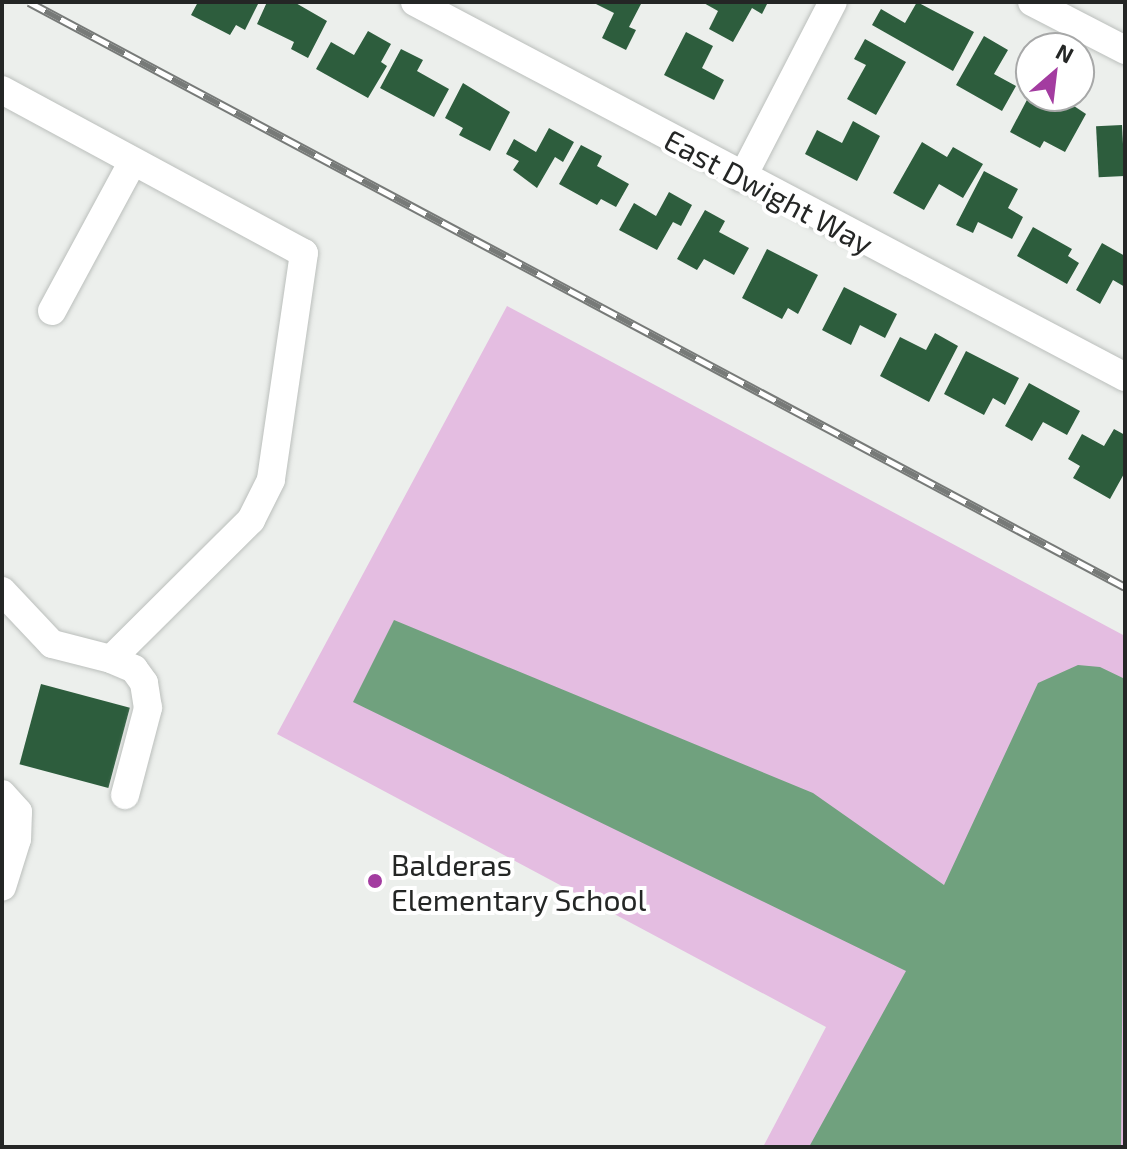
<!DOCTYPE html>
<html>
<head>
<meta charset="utf-8">
<style>
	body { margin:0 }
	#map { position:relative; width:1127px; height:1149px; overflow:hidden; background:#ecefec; font-family:"Exo 2",sans-serif }
	div>[style] { position:absolute }
	[style*='--x'] { left:calc(var(--x)*1px); top:calc(var(--y)*1px); width:calc(var(--w)*1px); rotate:calc(var(--a)*1deg) }
	.green>* { inset:0; background:#e4bde1 }
	.water>* { inset:0; background:#70a17e }
	.building>* { inset:0; background:#2d5d3d; transform-origin:0 0 }
	.roads { filter:drop-shadow(0 0 2px #bbbfbc) drop-shadow(0 0 2px #bbbfbc) }
	.minor>* { height:28px; margin:-14px; padding:0 14px; transform-origin:14px; border-radius:14px; background:#fff }
	.rail>* { height:9px; margin-top:-4.5px; transform-origin:0; background:repeating-linear-gradient(90deg,#fff 0 18px,#777a78 0 36px); box-sizing:border-box; border-block:2px solid #777a78 }
	.dots>* { width:22px; height:22px; translate:-50% -50%; box-sizing:border-box; border:4px solid #fff; border-radius:50% }
	span { translate:-50% -50%; white-space:nowrap; text-align:center; line-height:1.15; -webkit-text-stroke:8px #fff; paint-order:stroke }
	.street-label { font-size:30px; color:#242625 }
	.poi-label { font-size:30px; color:#242625 }
	.left { translate:0 -50%; text-align:left }
	.frame { position:absolute; inset:0; border:4px solid #242625; pointer-events:none }
	.north { position:absolute; left:1015px; top:32px; width:80px; height:80px; box-sizing:border-box; background:#fff; border:2px solid #a7a8a8; border-radius:50%; rotate:28deg; font-size:22px; font-weight:700; line-height:32px; text-align:center; color:#242625 }
	.north::after { content:''; display:block; margin:auto; width:28px; height:36px; background:#a33ca0; clip-path:polygon(50% 0,100% 100%,50% 72%,0 100%) }
</style>
</head>
<body>
<div id="map">
	<div class="green">
		<i style="clip-path:polygon(507px 306px,1125px 636px,1125px 1147px,763px 1147px,826px 1027px,277px 734px)"></i>
	</div>
	<div class="water">
		<i style="clip-path:polygon(394px 620px,813px 793px,944px 885px,1038px 683px,1078px 665px,1100px 667px,1125px 679px,1121px 1147px,809px 1147px,906px 971px,353px 702px)"></i>
	</div>
	<div class="building">
		<i style="clip-path:polygon(198px 2px,259px 2px,245px 30px,236px 25px,230px 35px,191px 15px)"></i>
		<i style="clip-path:polygon(267px 2px,294px 2px,327px 21px,308px 58px,291px 49px,294px 42px,257px 24px)"></i>
		<i style="clip-path:polygon(592px 2px,642px 2px,629px 27px,636px 30px,626px 50px,602px 38px,614px 13px)"></i>
		<i style="clip-path:polygon(702px 2px,768px 2px,762px 14px,752px 8px,733px 42px,709px 29px,718px 11px)"></i>
		<i style="clip-path:polygon(917px 2px,974px 32px,953px 71px,872px 25px,881px 9px,905px 23px)"></i>
		<i style="clip-path:polygon(368px 31px,391px 44px,381px 62px,387px 66px,368px 98px,316px 69px,331px 42px,354px 55px)"></i>
		<i style="clip-path:polygon(686px 32px,713px 46px,702px 68px,724px 80px,714px 100px,664px 75px)"></i>
		<i style="clip-path:polygon(984px 36px,1008px 50px,994px 74px,1016px 86px,1002px 111px,956px 85px)"></i>
		<i style="clip-path:polygon(865px 39px,906px 62px,876px 115px,847px 99px,866px 65px,854px 59px)"></i>
		<i style="clip-path:polygon(401px 49px,423px 60px,417px 71px,449px 89px,434px 117px,380px 88px)"></i>
		<i style="clip-path:polygon(463px 83px,510px 112px,490px 151px,459px 135px,463px 128px,445px 118px)"></i>
		<i style="clip-path:polygon(1029px 96px,1059px 96px,1086px 114px,1065px 152px,1044px 141px,1040px 148px,1010px 132px)"></i>
		<i style="clip-path:polygon(853px 121px,880px 136px,857px 181px,805px 154px,817px 130px,842px 143px)"></i>
		<i style="left:1122px;top:125px;width:51px;height:26px;rotate:87deg"></i>
		<i style="clip-path:polygon(549px 128px,574px 142px,563px 162px,555px 157px,537px 188px,513px 170px,519px 161px,506px 154px,514px 139px,536px 152px)"></i>
		<i style="clip-path:polygon(922px 142px,947px 157px,953px 147px,983px 164px,963px 198px,939px 184px,924px 210px,893px 193px)"></i>
		<i style="clip-path:polygon(581px 145px,602px 156px,597px 166px,629px 184px,616px 207px,601px 199px,597px 205px,559px 184px)"></i>
		<i style="clip-path:polygon(984px 171px,1018px 189px,1008px 208px,1023px 217px,1012px 239px,978px 222px,973px 233px,956px 225px)"></i>
		<i style="clip-path:polygon(669px 192px,692px 205px,681px 226px,673px 222px,657px 250px,619px 230px,634px 203px,656px 216px)"></i>
		<i style="clip-path:polygon(705px 210px,725px 221px,719px 232px,749px 248px,734px 275px,704px 259px,697px 270px,677px 259px)"></i>
		<i style="clip-path:polygon(1033px 227px,1072px 249px,1068px 256px,1079px 263px,1067px 284px,1017px 256px)"></i>
		<i style="clip-path:polygon(1102px 243px,1125px 256px,1125px 287px,1113px 280px,1100px 304px,1076px 290px)"></i>
		<i style="clip-path:polygon(767px 249px,818px 275px,798px 314px,788px 308px,782px 319px,742px 298px)"></i>
		<i style="clip-path:polygon(844px 287px,897px 314px,885px 338px,860px 325px,851px 345px,822px 330px)"></i>
		<i style="clip-path:polygon(935px 333px,958px 346px,929px 402px,880px 376px,900px 337px,926px 350px)"></i>
		<i style="clip-path:polygon(966px 351px,1019px 378px,1005px 405px,993px 398px,984px 415px,944px 394px)"></i>
		<i style="clip-path:polygon(1029px 383px,1080px 411px,1067px 435px,1043px 422px,1032px 441px,1005px 426px)"></i>
		<i style="clip-path:polygon(1114px 429px,1125px 435px,1125px 472px,1110px 499px,1073px 478px,1080px 466px,1068px 459px,1082px 434px,1104px 446px)"></i>
		<i style="left:41px;top:684px;width:92px;height:83px;rotate:15deg"></i>
	</div>
	<div class="roads">
		<div class="minor">
			<i style="--x:415;--y:2;--w:803;--a:27.84"></i>
			<i style="--x:1032;--y:2;--w:105;--a:27.3"></i>
			<i style="--x:2;--y:90;--w:343;--a:28.4"></i>
			<i style="--x:304;--y:253;--w:229;--a:98.3"></i>
			<i style="--x:271;--y:480;--w:45;--a:116.6"></i>
			<i style="--x:251;--y:520;--w:197;--a:135.2"></i>
			<i style="--x:111;--y:659;--w:61;--a:-165.7"></i>
			<i style="--x:52;--y:644;--w:73;--a:-133.3"></i>
			<i style="--x:742;--y:178;--w:198;--a:-62.7"></i>
			<i style="--x:52;--y:311;--w:170;--a:-61.6"></i>
			<i style="--x:111;--y:659;--w:25;--a:23"></i>
			<i style="--x:134;--y:669;--w:17;--a:54"></i>
			<i style="--x:144;--y:683;--w:25;--a:81"></i>
			<i style="--x:148;--y:708;--w:90;--a:104.8"></i>
			<i style="--x:2;--y:794;--w:24;--a:48"></i>
			<i style="--x:18;--y:812;--w:27;--a:92"></i>
			<i style="--x:17;--y:839;--w:50;--a:107.4"></i>
		</div>
	</div>
	<div class="rail">
		<i style="--x:29;--y:2;--w:1242;--a:28.09"></i>
	</div>
	<div class="dots">
		<i style="left:375px;top:881px;background:#a33ca0"></i>
	</div>
	<div class="street-label">
		<span style="left:769px;top:191px;rotate:28deg">East Dwight Way</span>
	</div>
	<div class="poi-label">
		<span class="left" style="left:391px;top:881px">Balderas<br>Elementary School</span>
	</div>
	<div class="frame"></div>
	<div class="north">N</div>
</div>
</body>
</html>
